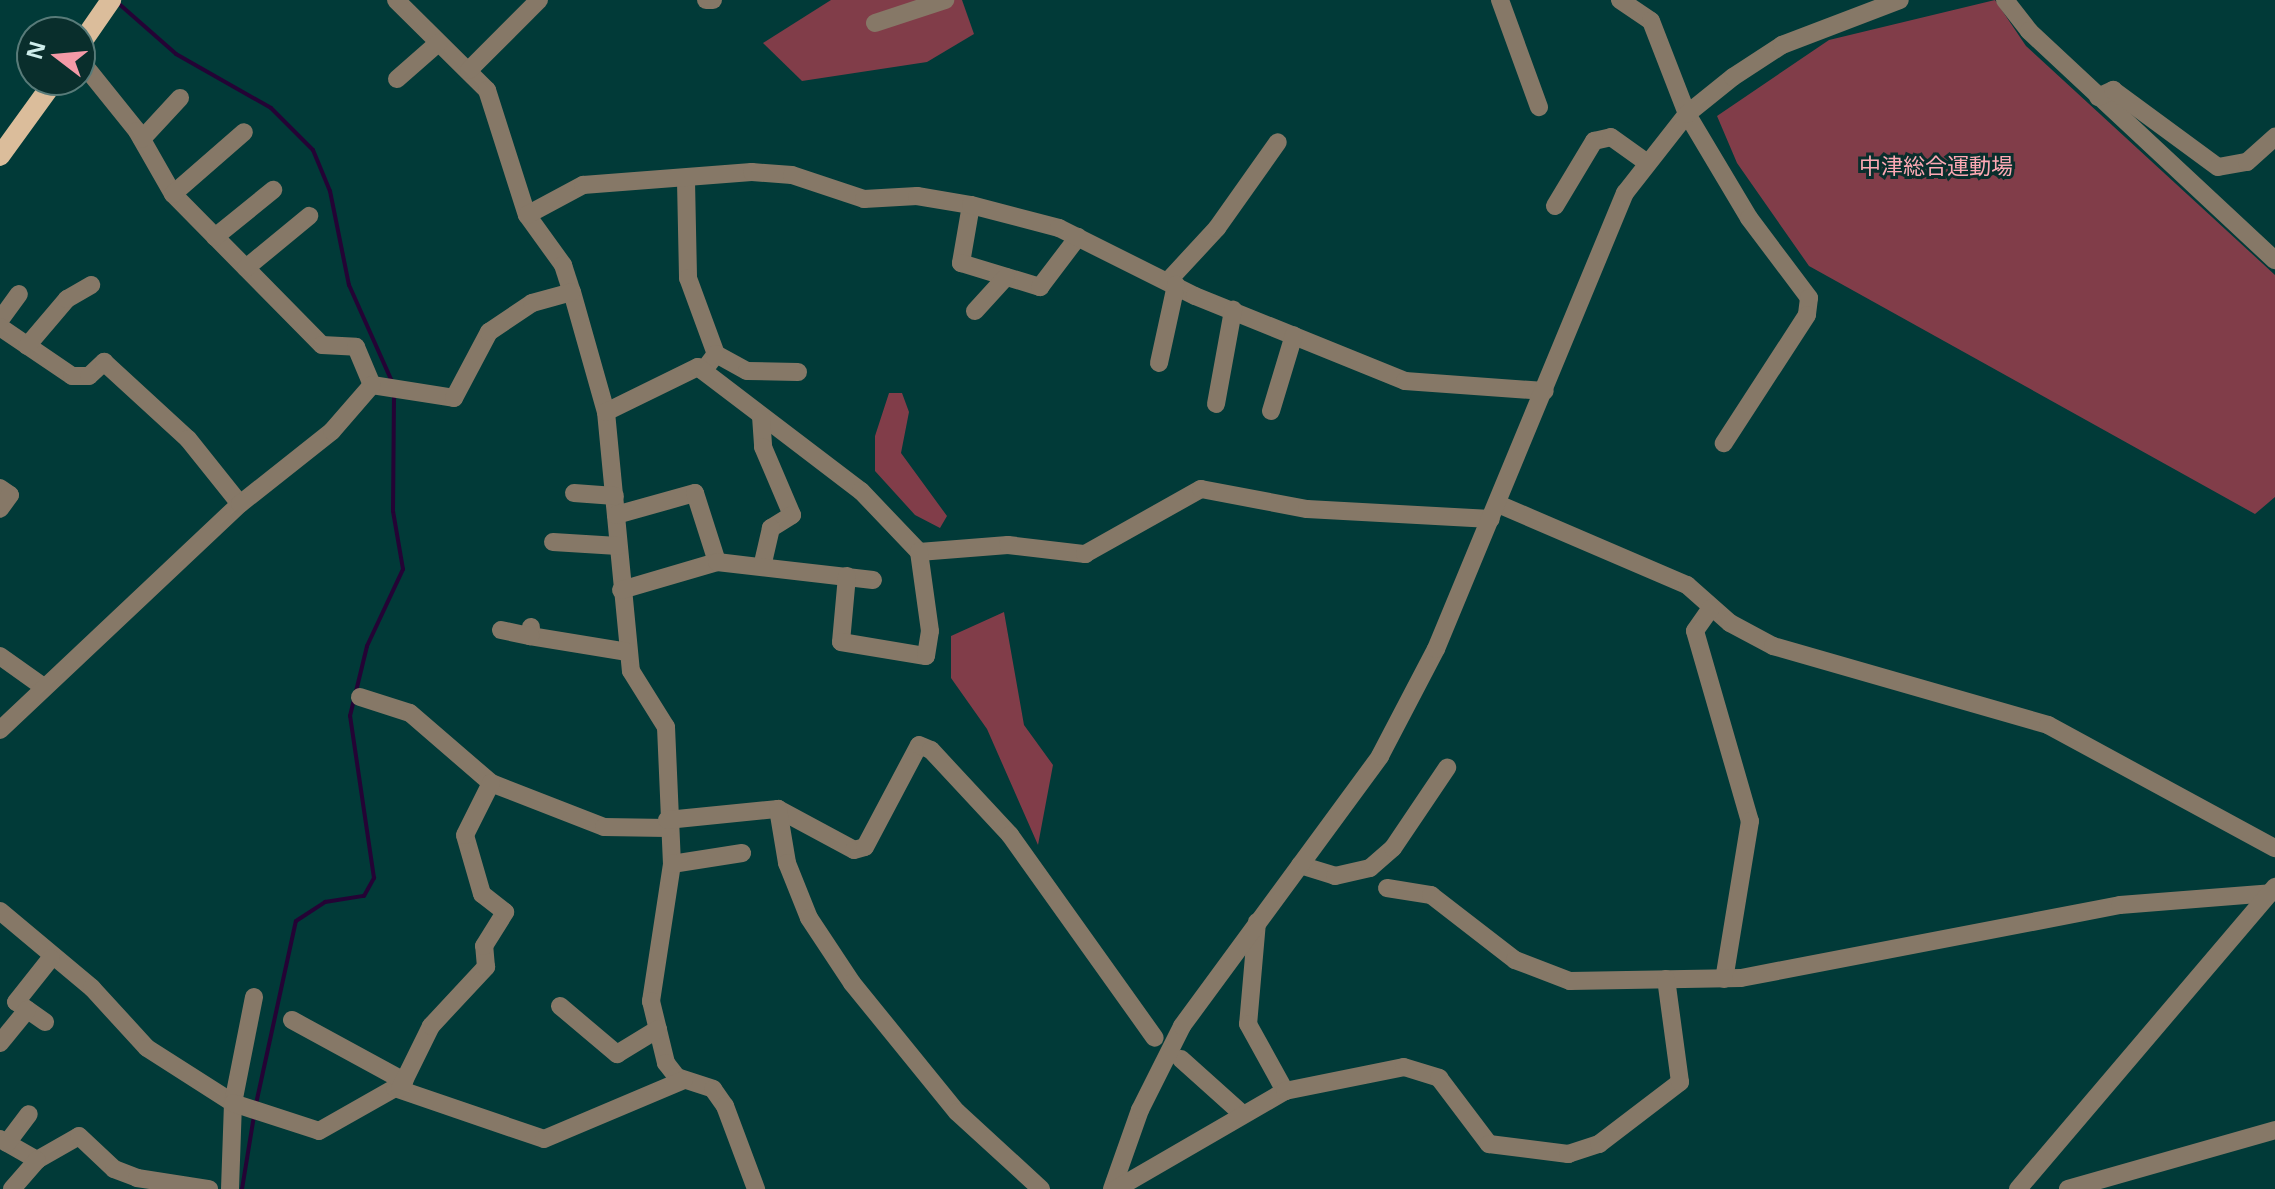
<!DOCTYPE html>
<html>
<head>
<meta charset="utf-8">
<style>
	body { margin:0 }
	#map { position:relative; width:2275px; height:1189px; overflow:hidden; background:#013a38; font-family:"Noto Sans","Noto Sans JP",sans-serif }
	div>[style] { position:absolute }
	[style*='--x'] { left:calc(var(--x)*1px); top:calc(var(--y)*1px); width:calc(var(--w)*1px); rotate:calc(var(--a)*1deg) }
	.green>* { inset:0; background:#813d49 }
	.stream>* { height:4px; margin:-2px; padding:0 2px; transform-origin:2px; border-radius:2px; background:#240335 }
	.minor>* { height:18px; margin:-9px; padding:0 9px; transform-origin:9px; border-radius:9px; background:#867867 }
	.major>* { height:20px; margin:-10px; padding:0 10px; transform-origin:10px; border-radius:10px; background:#dbbd9b }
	span { translate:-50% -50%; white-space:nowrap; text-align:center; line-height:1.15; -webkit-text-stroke:6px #092e2c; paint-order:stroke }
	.park-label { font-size:22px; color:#fda9b4 }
	.north { position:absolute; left:16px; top:16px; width:80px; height:80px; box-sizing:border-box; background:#092e2c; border:2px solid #587b79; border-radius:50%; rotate:286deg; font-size:22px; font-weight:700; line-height:32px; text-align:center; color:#ceeeec }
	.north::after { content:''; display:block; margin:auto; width:28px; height:36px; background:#f49aa7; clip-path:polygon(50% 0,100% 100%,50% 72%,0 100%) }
</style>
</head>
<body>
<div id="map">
	<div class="green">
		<i style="clip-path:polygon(831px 0,962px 0,974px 34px,927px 62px,802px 81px,763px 43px)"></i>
		<i style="clip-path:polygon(1995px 0,2026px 46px,2275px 275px,2275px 497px,2255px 514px,1809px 266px,1737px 163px,1717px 116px,1829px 40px)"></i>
		<i style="clip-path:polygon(889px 393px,902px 393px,909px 412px,901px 453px,947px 516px,940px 528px,915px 515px,875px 471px,875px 436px)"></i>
		<i style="clip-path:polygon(1004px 612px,1024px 725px,1053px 765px,1038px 845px,987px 729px,951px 678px,951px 636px)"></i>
	</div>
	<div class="stream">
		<i style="--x:118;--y:3;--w:77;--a:41.3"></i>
		<i style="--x:176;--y:54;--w:109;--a:29.6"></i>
		<i style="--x:271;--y:108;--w:59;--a:45"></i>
		<i style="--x:313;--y:150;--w:44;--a:67.5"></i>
		<i style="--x:330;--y:191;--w:96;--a:78.6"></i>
		<i style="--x:349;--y:285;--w:108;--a:66"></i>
		<i style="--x:256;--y:1104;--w:187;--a:-77.7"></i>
		<i style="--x:296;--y:921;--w:35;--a:-33"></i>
		<i style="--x:325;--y:902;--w:39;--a:-9"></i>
		<i style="--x:364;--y:896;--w:21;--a:-61"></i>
		<i style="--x:374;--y:878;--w:164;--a:-98.4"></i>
		<i style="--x:350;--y:716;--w:72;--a:-76.3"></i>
		<i style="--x:367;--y:646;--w:85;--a:-64.9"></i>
		<i style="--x:403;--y:569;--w:59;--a:-99.8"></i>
		<i style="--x:393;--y:511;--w:119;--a:-89.5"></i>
		<i style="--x:242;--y:1189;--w:74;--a:-80.7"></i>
	</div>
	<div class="minor">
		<i style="--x:396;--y:0;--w:128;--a:44.7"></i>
		<i style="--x:487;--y:90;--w:131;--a:72.3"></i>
		<i style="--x:527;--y:215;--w:62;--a:54.2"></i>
		<i style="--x:563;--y:265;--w:28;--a:72"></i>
		<i style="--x:572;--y:292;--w:125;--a:74.2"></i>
		<i style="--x:606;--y:412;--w:260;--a:84.5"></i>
		<i style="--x:631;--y:671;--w:66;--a:58"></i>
		<i style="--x:666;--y:727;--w:137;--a:87.5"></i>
		<i style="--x:672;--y:864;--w:139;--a:98.7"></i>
		<i style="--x:651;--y:1001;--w:64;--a:76.4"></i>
		<i style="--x:666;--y:1063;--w:18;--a:52"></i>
		<i style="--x:677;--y:1077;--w:38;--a:18"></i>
		<i style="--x:713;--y:1089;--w:21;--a:55"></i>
		<i style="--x:725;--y:1106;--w:89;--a:69.5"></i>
		<i style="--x:706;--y:0;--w:7;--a:0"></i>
		<i style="--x:1500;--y:0;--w:114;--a:70"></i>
		<i style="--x:1620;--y:0;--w:37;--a:34"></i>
		<i style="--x:1651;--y:21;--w:100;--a:68.8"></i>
		<i style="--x:1687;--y:114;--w:121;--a:59.2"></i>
		<i style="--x:1749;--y:218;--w:100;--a:53.1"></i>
		<i style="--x:1809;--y:298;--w:17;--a:97"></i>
		<i style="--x:1807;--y:315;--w:153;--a:123"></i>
		<i style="--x:2005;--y:0;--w:39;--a:52"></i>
		<i style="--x:2029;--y:31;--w:336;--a:43"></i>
		<i style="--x:875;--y:23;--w:74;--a:-18.2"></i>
		<i style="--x:80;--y:60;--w:91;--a:51.2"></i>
		<i style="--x:137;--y:131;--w:73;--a:60.3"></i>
		<i style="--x:173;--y:194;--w:212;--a:45.4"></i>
		<i style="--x:322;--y:345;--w:34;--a:3"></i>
		<i style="--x:356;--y:347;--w:41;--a:67.2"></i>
		<i style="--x:469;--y:70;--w:99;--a:-45"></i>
		<i style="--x:397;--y:79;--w:55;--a:-41.3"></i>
		<i style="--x:2098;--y:97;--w:17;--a:-25"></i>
		<i style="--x:2113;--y:90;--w:130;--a:36.3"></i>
		<i style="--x:2218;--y:167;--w:29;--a:-10"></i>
		<i style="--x:2247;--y:162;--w:38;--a:-42"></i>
		<i style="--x:142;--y:139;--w:56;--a:-47.2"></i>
		<i style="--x:686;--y:181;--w:97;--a:88.8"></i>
		<i style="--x:688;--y:278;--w:81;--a:69.8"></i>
		<i style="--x:716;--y:354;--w:21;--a:127"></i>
		<i style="--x:173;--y:194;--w:94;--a:-41.1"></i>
		<i style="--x:971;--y:205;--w:59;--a:99.8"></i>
		<i style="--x:961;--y:263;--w:83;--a:16.9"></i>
		<i style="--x:1040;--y:287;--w:63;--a:-52.8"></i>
		<i style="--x:1555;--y:206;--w:76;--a:-59"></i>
		<i style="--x:1594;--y:141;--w:17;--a:-13"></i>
		<i style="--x:1611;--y:137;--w:43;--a:35.5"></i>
		<i style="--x:527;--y:215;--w:64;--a:-28.2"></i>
		<i style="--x:583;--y:185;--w:169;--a:-4.4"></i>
		<i style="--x:752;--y:172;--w:40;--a:4.3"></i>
		<i style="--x:792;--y:175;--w:76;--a:18.4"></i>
		<i style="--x:864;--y:199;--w:53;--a:-3.2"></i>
		<i style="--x:917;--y:196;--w:55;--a:9.5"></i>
		<i style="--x:971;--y:205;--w:91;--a:14.6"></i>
		<i style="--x:1059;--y:228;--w:152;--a:26.6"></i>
		<i style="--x:1195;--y:296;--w:227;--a:22"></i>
		<i style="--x:1405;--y:381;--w:140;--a:4.1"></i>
		<i style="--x:215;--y:237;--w:75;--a:-39"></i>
		<i style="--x:246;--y:268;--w:82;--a:-39.5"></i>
		<i style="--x:1168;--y:281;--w:72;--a:-47.2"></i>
		<i style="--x:1217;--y:228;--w:105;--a:-54.7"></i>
		<i style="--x:975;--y:311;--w:46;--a:-47.6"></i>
		<i style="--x:0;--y:320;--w:32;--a:-54"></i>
		<i style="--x:0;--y:327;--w:87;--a:34.2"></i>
		<i style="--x:72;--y:376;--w:17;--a:0"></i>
		<i style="--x:89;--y:376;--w:21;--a:-43"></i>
		<i style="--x:104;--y:362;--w:114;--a:42.5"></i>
		<i style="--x:188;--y:439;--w:83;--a:51.3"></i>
		<i style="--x:27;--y:346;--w:62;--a:-49.6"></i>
		<i style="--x:67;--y:299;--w:28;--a:-30"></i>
		<i style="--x:716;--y:354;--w:35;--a:29"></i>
		<i style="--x:747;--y:371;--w:51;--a:1.1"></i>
		<i style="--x:1159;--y:363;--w:80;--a:-77.7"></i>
		<i style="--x:372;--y:385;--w:83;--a:9"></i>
		<i style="--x:454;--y:398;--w:75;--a:-62.1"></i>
		<i style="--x:489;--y:332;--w:52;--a:-34"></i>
		<i style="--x:532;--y:303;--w:41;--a:-15.4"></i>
		<i style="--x:1216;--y:404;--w:96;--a:-79.7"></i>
		<i style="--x:1271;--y:411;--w:79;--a:-73.2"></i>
		<i style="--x:606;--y:412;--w:102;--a:-26.1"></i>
		<i style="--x:698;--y:367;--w:205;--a:37.3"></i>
		<i style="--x:861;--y:491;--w:84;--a:46.4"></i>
		<i style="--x:919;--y:552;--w:89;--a:-4.5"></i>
		<i style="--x:1008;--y:545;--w:78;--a:6.7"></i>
		<i style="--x:1085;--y:554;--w:133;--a:-29.3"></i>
		<i style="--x:1201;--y:489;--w:108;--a:10.7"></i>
		<i style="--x:1307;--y:509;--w:184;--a:3.1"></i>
		<i style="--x:761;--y:416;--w:31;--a:86"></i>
		<i style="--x:763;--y:447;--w:74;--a:66.9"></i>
		<i style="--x:792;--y:515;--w:25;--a:148"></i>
		<i style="--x:771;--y:528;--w:37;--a:103"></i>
		<i style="--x:0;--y:488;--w:12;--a:35"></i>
		<i style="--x:10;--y:495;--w:17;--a:126"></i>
		<i style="--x:574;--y:493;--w:41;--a:4.2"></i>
		<i style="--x:1498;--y:504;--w:206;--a:23.2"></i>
		<i style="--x:1687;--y:585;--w:57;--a:41.5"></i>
		<i style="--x:1730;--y:623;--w:49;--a:28.1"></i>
		<i style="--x:1773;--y:646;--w:286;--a:16"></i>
		<i style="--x:2048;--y:725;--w:258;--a:28.5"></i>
		<i style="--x:616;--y:515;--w:82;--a:-15.6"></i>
		<i style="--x:695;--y:493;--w:72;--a:72.3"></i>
		<i style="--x:717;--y:562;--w:100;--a:163.7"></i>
		<i style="--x:553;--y:542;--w:65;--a:3.5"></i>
		<i style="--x:717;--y:562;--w:157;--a:6.6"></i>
		<i style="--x:847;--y:576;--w:66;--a:95.2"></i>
		<i style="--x:841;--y:642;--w:86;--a:9.4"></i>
		<i style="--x:926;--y:656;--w:25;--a:-81"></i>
		<i style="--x:930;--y:631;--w:80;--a:-97.9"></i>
		<i style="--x:1711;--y:608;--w:28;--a:125"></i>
		<i style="--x:1695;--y:631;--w:198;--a:73.9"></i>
		<i style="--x:1750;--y:821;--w:160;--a:99.3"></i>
		<i style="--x:531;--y:627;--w:9;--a:96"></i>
		<i style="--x:530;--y:636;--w:99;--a:9.3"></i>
		<i style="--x:501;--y:630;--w:30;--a:12"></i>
		<i style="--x:0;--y:656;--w:52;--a:35.5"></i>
		<i style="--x:360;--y:697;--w:52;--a:17.7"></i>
		<i style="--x:410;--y:713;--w:107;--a:40.8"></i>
		<i style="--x:491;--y:783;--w:121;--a:21.3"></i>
		<i style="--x:604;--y:827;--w:63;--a:0.9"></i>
		<i style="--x:0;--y:730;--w:330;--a:-43.3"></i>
		<i style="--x:240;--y:504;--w:117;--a:-38.4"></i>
		<i style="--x:332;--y:431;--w:61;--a:-49"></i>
		<i style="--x:778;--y:809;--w:86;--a:28.3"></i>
		<i style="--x:854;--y:850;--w:11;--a:-15"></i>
		<i style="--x:865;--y:847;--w:115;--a:-62.1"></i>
		<i style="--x:919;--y:745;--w:13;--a:23"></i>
		<i style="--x:931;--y:750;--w:116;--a:47.1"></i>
		<i style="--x:1010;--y:835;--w:249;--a:54.5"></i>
		<i style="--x:667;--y:820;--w:112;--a:-5.7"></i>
		<i style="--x:778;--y:809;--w:55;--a:80.5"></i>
		<i style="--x:787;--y:863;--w:59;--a:68.2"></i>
		<i style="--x:809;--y:918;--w:78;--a:56.5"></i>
		<i style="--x:852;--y:983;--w:166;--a:50.9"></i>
		<i style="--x:957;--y:1112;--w:114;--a:42.5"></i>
		<i style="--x:672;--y:864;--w:71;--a:-8.9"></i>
		<i style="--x:1300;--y:865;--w:37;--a:17"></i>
		<i style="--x:1335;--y:876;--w:36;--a:-13"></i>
		<i style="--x:1370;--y:868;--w:30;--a:-41"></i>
		<i style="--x:1393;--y:848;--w:97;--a:-56"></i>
		<i style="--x:1387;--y:888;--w:45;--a:9"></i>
		<i style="--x:1431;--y:895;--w:106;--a:37.7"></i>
		<i style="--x:1515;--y:960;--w:59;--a:20.9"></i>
		<i style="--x:1570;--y:981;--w:171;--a:-1"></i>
		<i style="--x:1741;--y:978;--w:386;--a:-10.9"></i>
		<i style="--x:2120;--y:905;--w:151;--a:-4.5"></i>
		<i style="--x:0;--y:911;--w:120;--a:39.9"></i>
		<i style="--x:92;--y:988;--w:81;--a:47.5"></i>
		<i style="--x:147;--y:1048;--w:102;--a:32.6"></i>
		<i style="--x:233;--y:1103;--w:86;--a:92"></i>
		<i style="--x:1257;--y:922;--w:102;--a:95"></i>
		<i style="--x:1248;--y:1024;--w:77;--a:61.1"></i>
		<i style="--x:254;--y:997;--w:108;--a:101.2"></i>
		<i style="--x:233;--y:1103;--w:90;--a:18"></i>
		<i style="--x:319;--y:1131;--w:87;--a:-29.5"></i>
		<i style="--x:395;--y:1088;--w:157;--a:18.9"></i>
		<i style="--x:544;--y:1139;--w:152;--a:-22.9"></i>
		<i style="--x:560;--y:1006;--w:75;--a:40.1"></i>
		<i style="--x:617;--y:1054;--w:48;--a:-31.4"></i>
		<i style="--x:292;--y:1020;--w:128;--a:28.6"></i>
		<i style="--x:45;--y:1022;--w:35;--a:-145"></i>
		<i style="--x:16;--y:1002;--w:56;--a:-51.5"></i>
		<i style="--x:0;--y:1043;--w:43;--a:-50.7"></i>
		<i style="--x:1181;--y:1059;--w:79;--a:41.9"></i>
		<i style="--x:400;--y:1089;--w:70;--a:-63.8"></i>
		<i style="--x:431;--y:1026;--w:81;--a:-47"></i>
		<i style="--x:486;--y:967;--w:21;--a:-95"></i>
		<i style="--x:484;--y:946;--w:40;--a:-58"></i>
		<i style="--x:505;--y:912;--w:29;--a:-142"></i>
		<i style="--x:482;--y:894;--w:61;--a:-106.1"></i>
		<i style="--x:465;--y:835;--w:58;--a:-63.4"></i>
		<i style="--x:0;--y:1139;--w:43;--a:29.6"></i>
		<i style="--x:37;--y:1160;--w:48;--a:-29.7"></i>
		<i style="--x:79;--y:1136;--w:48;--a:43.3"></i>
		<i style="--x:114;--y:1169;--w:25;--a:21"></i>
		<i style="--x:137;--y:1178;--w:73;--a:8.7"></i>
		<i style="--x:7;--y:1143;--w:36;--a:-53"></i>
		<i style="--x:12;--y:1189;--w:38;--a:-49"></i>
		<i style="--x:1112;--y:1189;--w:84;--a:-70.5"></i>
		<i style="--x:1140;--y:1110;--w:94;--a:-63.4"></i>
		<i style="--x:1182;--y:1026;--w:335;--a:-53.7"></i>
		<i style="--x:1380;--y:756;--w:121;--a:-62.4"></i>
		<i style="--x:1436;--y:649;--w:494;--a:-67.5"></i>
		<i style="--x:1625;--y:193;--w:100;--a:-51.9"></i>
		<i style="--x:1687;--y:114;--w:59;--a:-38.8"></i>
		<i style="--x:1733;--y:77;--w:59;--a:-33.1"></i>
		<i style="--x:1782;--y:45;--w:126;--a:-20.9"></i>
		<i style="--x:1116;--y:1189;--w:195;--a:-30.1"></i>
		<i style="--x:1285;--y:1091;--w:121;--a:-11.4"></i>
		<i style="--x:1404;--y:1067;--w:37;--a:17"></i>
		<i style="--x:1439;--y:1078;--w:83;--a:52.9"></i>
		<i style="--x:1489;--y:1144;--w:80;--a:7.2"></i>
		<i style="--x:1568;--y:1154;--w:33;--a:-18"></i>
		<i style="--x:1599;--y:1144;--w:102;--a:-37.4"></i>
		<i style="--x:1680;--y:1082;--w:104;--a:-97.7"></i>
		<i style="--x:2018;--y:1189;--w:397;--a:-49.6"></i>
		<i style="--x:2068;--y:1189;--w:215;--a:-15.9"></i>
	</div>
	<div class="major">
		<i style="--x:80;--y:45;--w:55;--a:-55.4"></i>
		<i style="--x:0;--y:156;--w:94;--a:-54.1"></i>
	</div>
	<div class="park-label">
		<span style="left:1936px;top:166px">中津総合運動場</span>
	</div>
	<div class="north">N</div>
</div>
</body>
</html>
